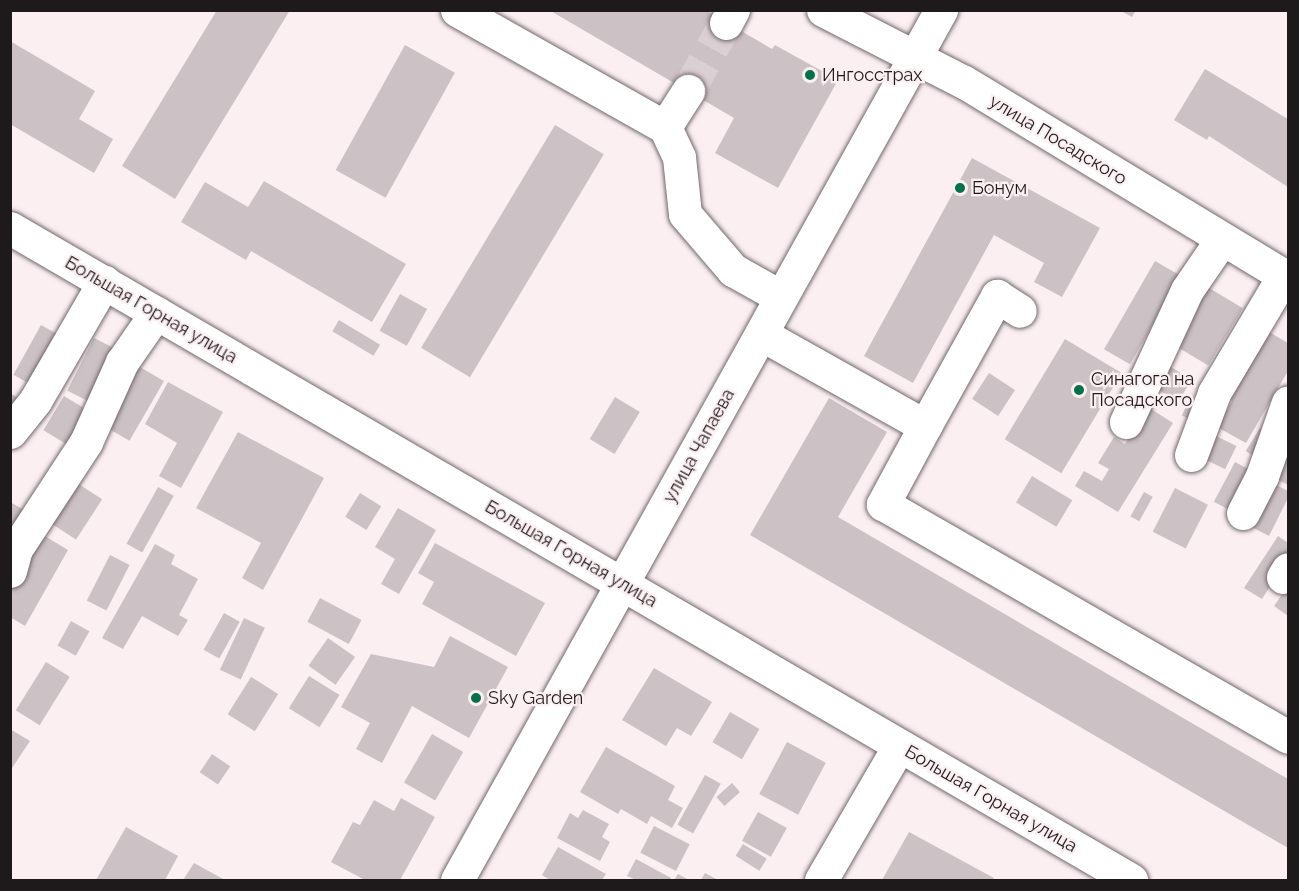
<!DOCTYPE html>
<html>
<head>
<meta charset="utf-8">
<style>
	body { margin:0 }
	#map { position:relative; width:1299px; height:891px; overflow:hidden; background:#fbeff2; font-family:Raleway,sans-serif }
	div>[style] { position:absolute }
	[style*='--x'] { left:calc(var(--x)*1px); top:calc(var(--y)*1px); width:calc(var(--w)*1px); rotate:calc(var(--a)*1deg) }
	.building>* { inset:0; background:#ccc1c4; transform-origin:0 0 }
	.minor-tunnel>* { height:33px; margin-top:-16.5px; transform-origin:0; background:repeating-linear-gradient(90deg,#dacfd2 0 33px,transparent 0 49px) }
	.roads { filter:drop-shadow(0 0 2px #72676b) drop-shadow(0 0 2px #72676b) }
	.minor>* { height:33px; margin:-16.5px; padding:0 16.5px; transform-origin:16.5px; border-radius:16.5px; background:#fff }
	.major>* { height:33px; margin:-16.5px; padding:0 16.5px; transform-origin:16.5px; border-radius:16.5px; background:#fff }
	.dots>* { width:16px; height:16px; translate:-50% -50%; box-sizing:border-box; border:3px solid #fbeff2; border-radius:50% }
	span { translate:-50% -50%; white-space:nowrap; text-align:center; line-height:1.15; -webkit-text-stroke:4.5px #fbeff2; paint-order:stroke }
	.poi-label { font-size:18px; color:#1e1a1c }
	.left { translate:0 -50%; text-align:left }
	.street-label { font-size:18px; color:#1e1a1c }
	.frame { position:absolute; inset:0; border:12px solid #1e1a1c; pointer-events:none }
</style>
</head>
<body>
<div id="map">
	<div class="building">
		<i style="clip-path:polygon(217px 10px,290px 10px,175px 199px,122px 166px)"></i>
		<i style="clip-path:polygon(549px 10px,705px 10px,772px 49px,775px 45px,838px 80px,778px 188px,715px 153px,734px 118px)"></i>
		<i style="clip-path:polygon(1119px 10px,1136px 10px,1132px 17px)"></i>
		<i style="clip-path:polygon(10px 41px,95px 91px,79px 119px,113px 139px,94px 173px,10px 124px)"></i>
		<i style="left:405px;top:45px;width:57px;height:143px;rotate:29deg"></i>
		<i style="clip-path:polygon(1205px 69px,1288px 119px,1288px 187px,1209px 136px,1207px 140px,1174px 120px)"></i>
		<i style="left:555px;top:125px;width:57px;height:260px;rotate:31deg"></i>
		<i style="clip-path:polygon(972px 158px,1100px 228px,1062px 297px,1034px 282px,1044px 263px,994px 235px,913px 383px,864px 356px)"></i>
		<i style="clip-path:polygon(264px 181px,406px 264px,372px 322px,251px 251px,246px 260px,181px 222px,205px 182px,248px 207px)"></i>
		<i style="left:1155px;top:261px;width:30px;height:102px;rotate:30deg"></i>
		<i style="left:1206px;top:286px;width:43px;height:67px;rotate:31deg"></i>
		<i style="left:400px;top:294px;width:31px;height:42px;rotate:29deg"></i>
		<i style="left:339px;top:320px;width:48px;height:13px;rotate:31deg"></i>
		<i style="left:41px;top:325px;width:29px;height:57px;rotate:29deg"></i>
		<i style="clip-path:polygon(1262px 328px,1288px 343px,1288px 371px,1246px 443px,1217px 427px,1232px 401px,1222px 395px)"></i>
		<i style="left:94px;top:338px;width:27px;height:59px;rotate:27deg"></i>
		<i style="left:1065px;top:339px;width:66px;height:117px;rotate:31deg"></i>
		<i style="left:1168px;top:365px;width:28px;height:26px;rotate:32deg"></i>
		<i style="left:138px;top:366px;width:30px;height:69px;rotate:30deg"></i>
		<i style="left:989px;top:373px;width:31px;height:31px;rotate:33deg"></i>
		<i style="clip-path:polygon(168px 382px,223px 412px,181px 488px,159px 476px,177px 443px,145px 424px)"></i>
		<i style="clip-path:polygon(10px 393px,23px 401px,10px 418px)"></i>
		<i style="left:64px;top:396px;width:27px;height:40px;rotate:31deg"></i>
		<i style="left:615px;top:397px;width:29px;height:49px;rotate:31deg"></i>
		<i style="clip-path:polygon(829px 398px,887px 432px,838px 517px,1288px 779px,1288px 848px,750px 535px)"></i>
		<i style="left:1189px;top:400px;width:14px;height:17px;rotate:25deg"></i>
		<i style="clip-path:polygon(1148px 407px,1173px 423px,1118px 512px,1075px 486px,1084px 471px,1102px 481px,1109px 469px,1098px 463px,1114px 437px,1125px 444px)"></i>
		<i style="left:1260px;top:428px;width:9px;height:27px;rotate:32deg"></i>
		<i style="clip-path:polygon(238px 432px,324px 478px,263px 590px,242px 578px,261px 543px,196px 508px)"></i>
		<i style="clip-path:polygon(1288px 433px,1288px 485px,1269px 475px)"></i>
		<i style="left:1214px;top:435px;width:25px;height:26px;rotate:26deg"></i>
		<i style="left:1235px;top:462px;width:21px;height:45px;rotate:28deg"></i>
		<i style="left:1032px;top:476px;width:47px;height:31px;rotate:31deg"></i>
		<i style="clip-path:polygon(1270px 482px,1288px 491px,1288px 498px,1269px 536px,1248px 525px)"></i>
		<i style="left:77px;top:483px;width:30px;height:48px;rotate:33deg"></i>
		<i style="left:158px;top:487px;width:18px;height:65px;rotate:29deg"></i>
		<i style="left:1175px;top:488px;width:37px;height:49px;rotate:27deg"></i>
		<i style="left:1144px;top:492px;width:10px;height:28px;rotate:29deg"></i>
		<i style="left:360px;top:493px;width:25px;height:28px;rotate:32deg"></i>
		<i style="clip-path:polygon(10px 502px,26px 511px,10px 538px)"></i>
		<i style="clip-path:polygon(398px 508px,436px 530px,399px 594px,381px 584px,395px 559px,375px 547px)"></i>
		<i style="clip-path:polygon(43px 535px,68px 550px,25px 626px,10px 617px,10px 593px)"></i>
		<i style="clip-path:polygon(1278px 536px,1288px 543px,1288px 558px,1262px 599px,1244px 588px)"></i>
		<i style="clip-path:polygon(435px 543px,545px 603px,516px 656px,422px 604px,434px 582px,418px 573px)"></i>
		<i style="clip-path:polygon(155px 544px,175px 555px,171px 564px,198px 579px,179px 615px,188px 620px,178px 636px,142px 616px,123px 649px,102px 638px)"></i>
		<i style="left:110px;top:555px;width:22px;height:51px;rotate:27deg"></i>
		<i style="clip-path:polygon(1288px 586px,1288px 616px,1274px 606px)"></i>
		<i style="left:320px;top:598px;width:47px;height:27px;rotate:28deg"></i>
		<i style="left:224px;top:613px;width:18px;height:42px;rotate:29deg"></i>
		<i style="left:244px;top:618px;width:23px;height:57px;rotate:25deg"></i>
		<i style="left:71px;top:621px;width:21px;height:28px;rotate:29deg"></i>
		<i style="clip-path:polygon(450px 636px,508px 667px,469px 738px,412px 706px,382px 763px,356px 749px,370px 723px,341px 707px,371px 654px,434px 667px)"></i>
		<i style="left:328px;top:638px;width:33px;height:34px;rotate:35deg"></i>
		<i style="left:46px;top:662px;width:28px;height:57px;rotate:32deg"></i>
		<i style="clip-path:polygon(654px 668px,712px 702px,691px 736px,677px 728px,666px 746px,622px 720px)"></i>
		<i style="left:309px;top:676px;width:36px;height:38px;rotate:32deg"></i>
		<i style="left:251px;top:677px;width:32px;height:44px;rotate:32deg"></i>
		<i style="left:730px;top:712px;width:34px;height:35px;rotate:30deg"></i>
		<i style="clip-path:polygon(10px 729px,30px 741px,10px 771px)"></i>
		<i style="left:432px;top:734px;width:36px;height:56px;rotate:30deg"></i>
		<i style="left:787px;top:742px;width:44px;height:59px;rotate:28deg"></i>
		<i style="clip-path:polygon(606px 747px,675px 786px,668px 800px,683px 808px,672px 828px,651px 816px,647px 824px,621px 809px,618px 814px,580px 792px)"></i>
		<i style="left:212px;top:754px;width:22px;height:22px;rotate:34deg"></i>
		<i style="left:705px;top:775px;width:18px;height:57px;rotate:29deg"></i>
		<i style="left:732px;top:783px;width:12px;height:21px;rotate:48deg"></i>
		<i style="clip-path:polygon(401px 798px,435px 817px,400px 880px,365px 880px,331px 862px,353px 822px,360px 825px,374px 800px,394px 811px)"></i>
		<i style="clip-path:polygon(583px 810px,609px 824px,602px 837px,610px 842px,600px 861px,557px 838px,570px 813px,578px 818px)"></i>
		<i style="left:758px;top:812px;width:33px;height:33px;rotate:29deg"></i>
		<i style="left:654px;top:826px;width:40px;height:30px;rotate:27deg"></i>
		<i style="clip-path:polygon(126px 827px,178px 856px,165px 880px,96px 880px)"></i>
		<i style="clip-path:polygon(909px 832px,994px 878px,993px 880px,882px 880px)"></i>
		<i style="left:743px;top:844px;width:28px;height:14px;rotate:32deg"></i>
		<i style="clip-path:polygon(558px 847px,606px 874px,602px 880px,550px 880px,542px 875px)"></i>
		<i style="clip-path:polygon(636px 859px,671px 878px,670px 880px,636px 880px,627px 876px)"></i>
		<i style="clip-path:polygon(194px 863px,225px 880px,183px 880px)"></i>
		<i style="clip-path:polygon(705px 873px,718px 880px,701px 880px)"></i>
		<i style="clip-path:polygon(678px 874px,689px 880px,674px 880px)"></i>
	</div>
	<div class="minor-tunnel">
		<i style="--x:688;--y:91;--w:78;--a:-60.8"></i>
	</div>
	<div class="roads">
		<div class="minor">
			<i style="--x:457;--y:10;--w:239;--a:29.4"></i>
			<i style="--x:665;--y:127;--w:33;--a:65"></i>
			<i style="--x:679;--y:157;--w:57;--a:84"></i>
			<i style="--x:685;--y:214;--w:74;--a:49.4"></i>
			<i style="--x:733;--y:270;--w:55;--a:29.4"></i>
			<i style="--x:823;--y:10;--w:158;--a:27.1"></i>
			<i style="--x:964;--y:82;--w:379;--a:31.2"></i>
			<i style="--x:726;--y:23;--w:15;--a:-62"></i>
			<i style="--x:665;--y:127;--w:43;--a:-57.4"></i>
			<i style="--x:761;--y:334;--w:188;--a:29.3"></i>
			<i style="--x:925;--y:426;--w:149;--a:-61"></i>
			<i style="--x:997;--y:296;--w:27;--a:33"></i>
			<i style="--x:1126;--y:422;--w:145;--a:-65.2"></i>
			<i style="--x:1187;--y:290;--w:62;--a:-55.5"></i>
			<i style="--x:925;--y:426;--w:89;--a:118.3"></i>
			<i style="--x:883;--y:504;--w:467;--a:29.9"></i>
			<i style="--x:10;--y:432;--w:40;--a:-51"></i>
			<i style="--x:35;--y:401;--w:138;--a:-59.9"></i>
			<i style="--x:1191;--y:455;--w:66;--a:-69.6"></i>
			<i style="--x:1214;--y:393;--w:137;--a:-59.3"></i>
			<i style="--x:1243;--y:513;--w:42;--a:-62.8"></i>
			<i style="--x:1262;--y:476;--w:78;--a:-70.6"></i>
			<i style="--x:10;--y:571;--w:23;--a:-75"></i>
			<i style="--x:16;--y:549;--w:128;--a:-56.8"></i>
			<i style="--x:86;--y:442;--w:88;--a:-65.8"></i>
			<i style="--x:122;--y:362;--w:60;--a:-55.2"></i>
			<i style="--x:1283;--y:577;--w:9;--a:-58"></i>
			<i style="--x:457;--y:880;--w:996;--a:-60.91"></i>
			<i style="--x:821;--y:880;--w:155;--a:-59.8"></i>
		</div>
		<div class="major">
			<i style="--x:10;--y:228;--w:1297;--a:30.18"></i>
		</div>
	</div>
	<div class="dots">
		<i style="left:810px;top:75px;background:#05714a"></i>
		<i style="left:960px;top:188px;background:#05714a"></i>
		<i style="left:1079px;top:390px;background:#05714a"></i>
		<i style="left:476px;top:698px;background:#05714a"></i>
	</div>
	<div class="poi-label">
		<span class="left" style="left:822px;top:75px">Ингосстрах</span>
		<span class="left" style="left:972px;top:188px">Бонум</span>
		<span class="left" style="left:1091px;top:390px">Синагога на<br>Посадского</span>
		<span class="left" style="left:488px;top:698px">Sky Garden</span>
	</div>
	<div class="street-label">
		<span style="left:1058px;top:140px;rotate:31deg">улица Посадского</span>
		<span style="left:151px;top:310px;rotate:30deg">Большая Горная улица</span>
		<span style="left:699px;top:446px;rotate:-61deg">улица Чапаева</span>
		<span style="left:571px;top:554px;rotate:30deg">Большая Горная улица</span>
		<span style="left:991px;top:799px;rotate:30deg">Большая Горная улица</span>
	</div>
	<div class="frame"></div>
</div>
</body>
</html>
